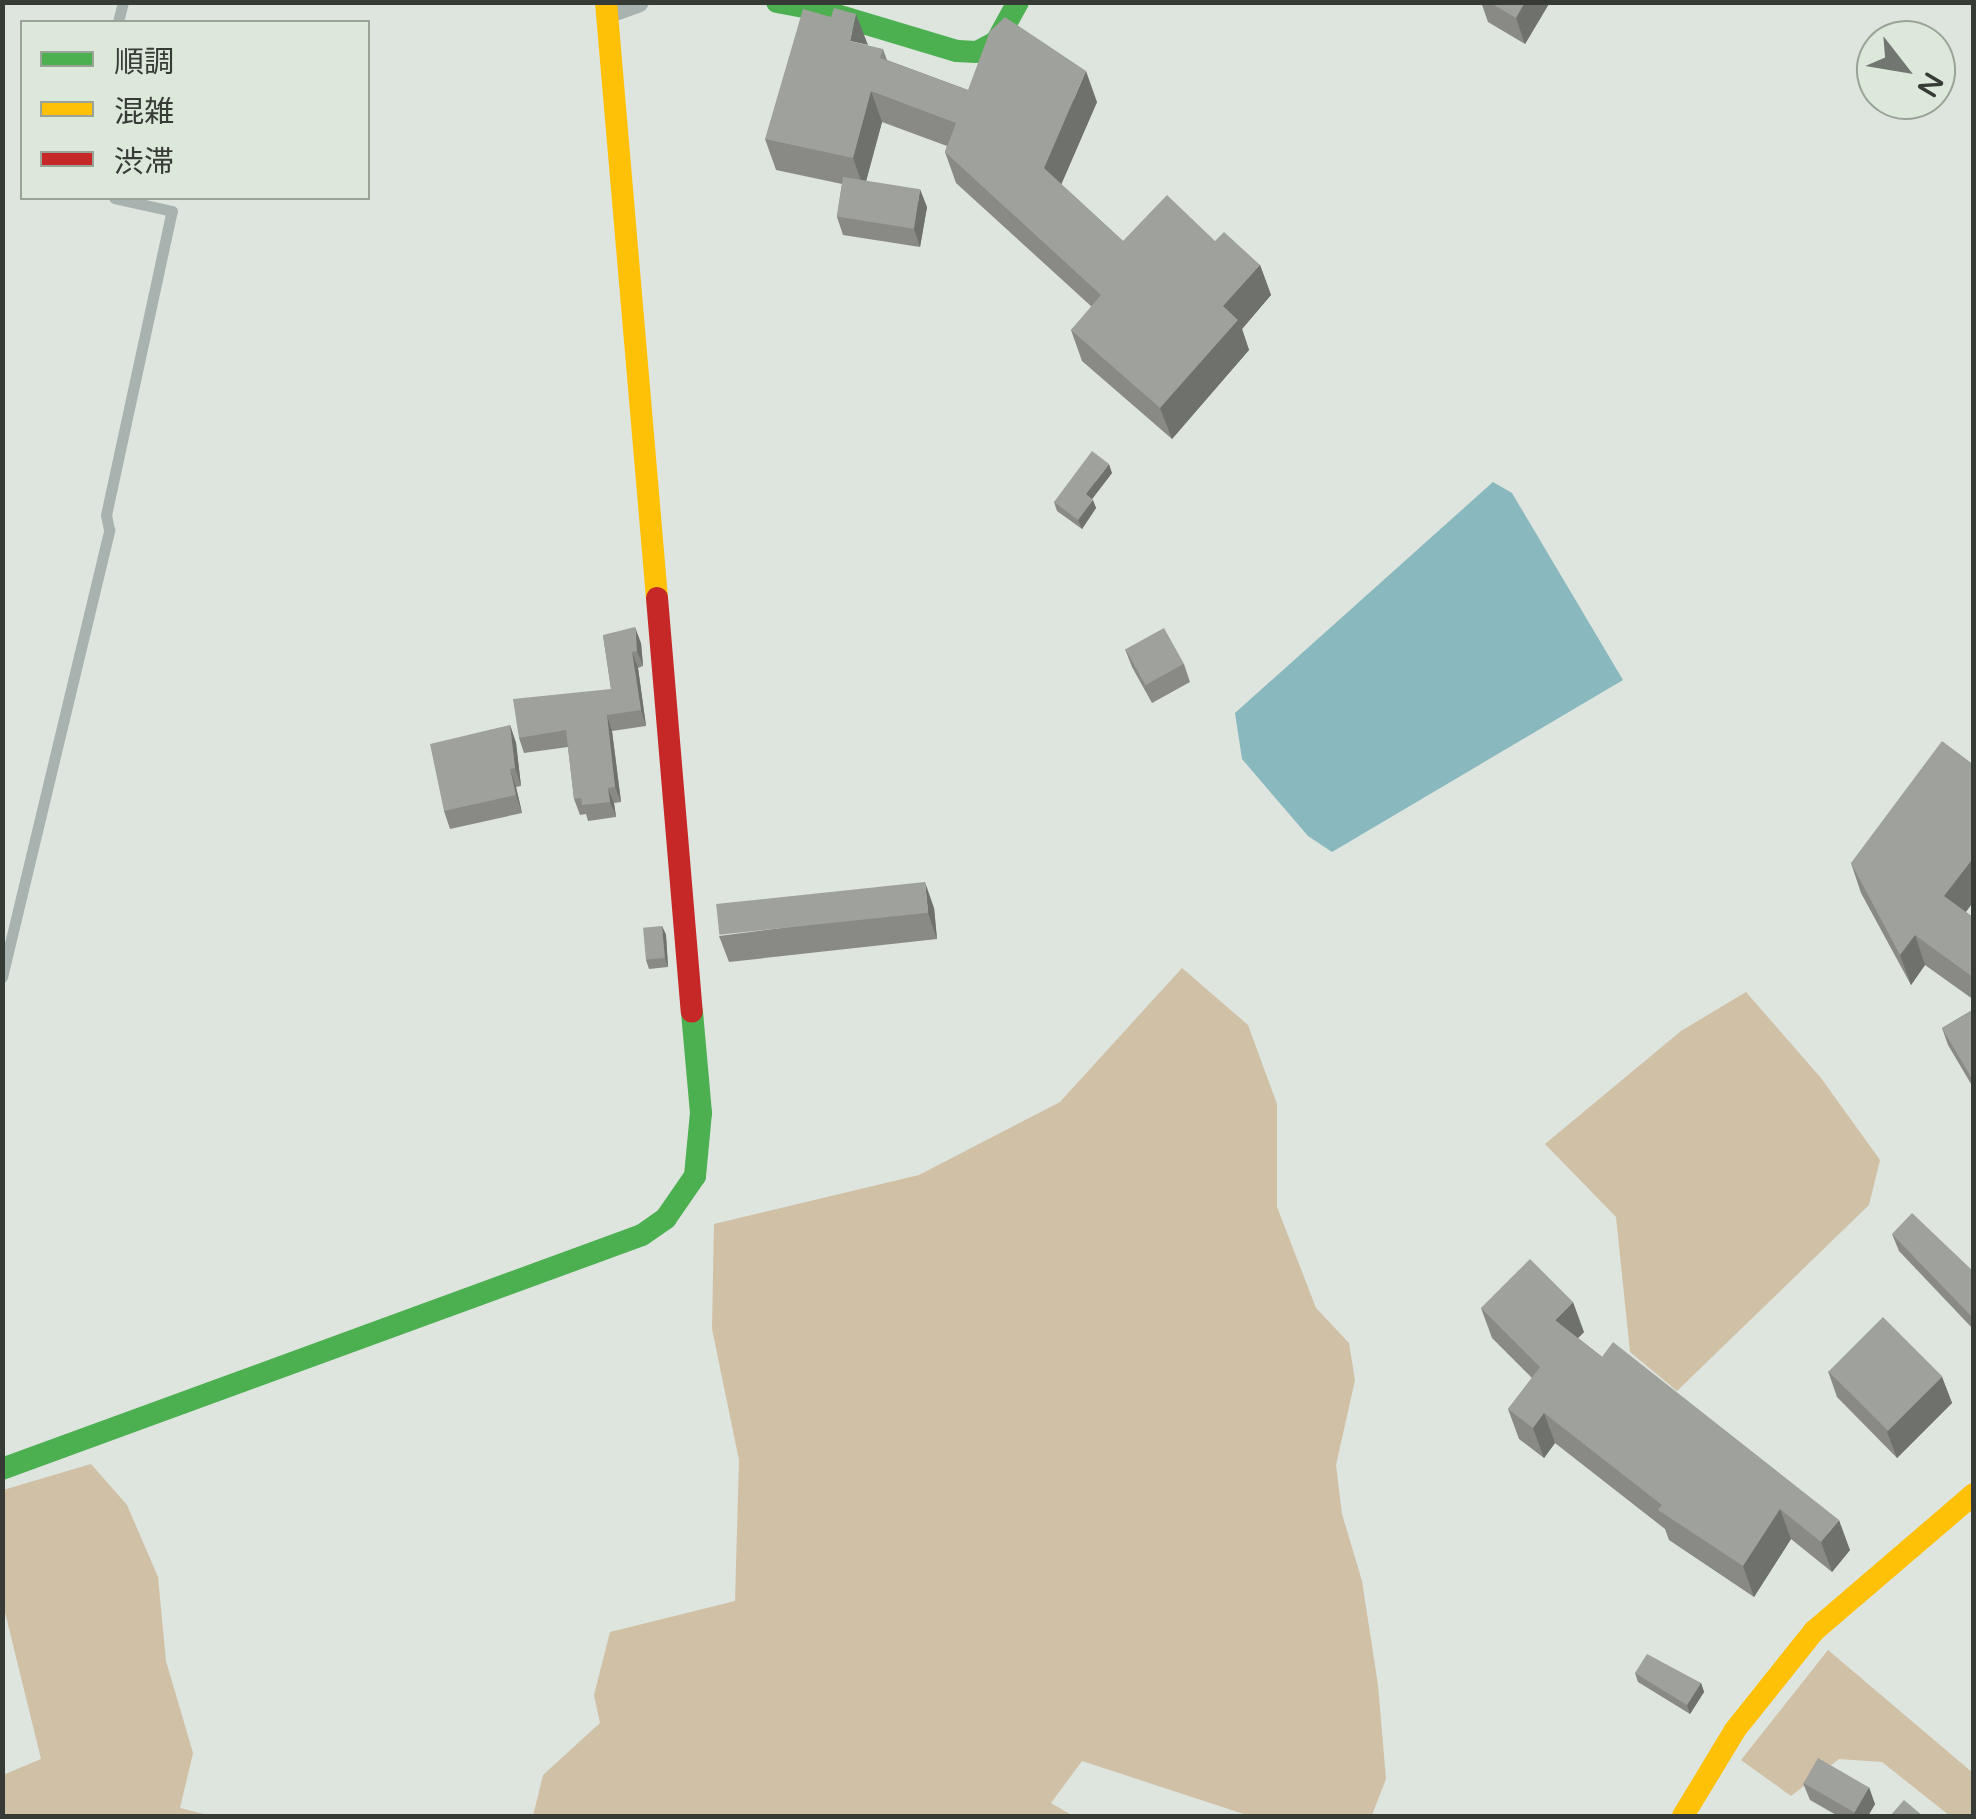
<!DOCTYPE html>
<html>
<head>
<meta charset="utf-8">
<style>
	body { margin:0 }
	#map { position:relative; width:1976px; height:1819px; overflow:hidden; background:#dee4de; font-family:"Varela Round","Noto Sans JP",sans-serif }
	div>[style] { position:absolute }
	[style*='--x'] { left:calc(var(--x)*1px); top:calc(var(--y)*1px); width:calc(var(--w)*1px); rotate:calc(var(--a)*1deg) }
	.forest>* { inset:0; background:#d0c0a6 }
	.water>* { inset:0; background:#89b9be }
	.lane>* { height:11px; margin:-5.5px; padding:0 5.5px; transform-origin:5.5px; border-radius:5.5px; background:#a8b2ae }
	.street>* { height:22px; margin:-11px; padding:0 11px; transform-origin:11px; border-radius:11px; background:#a8b2ae }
	.fast>* { height:22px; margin:-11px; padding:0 11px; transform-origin:11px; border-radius:11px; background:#4caf50 }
	.slow>* { height:22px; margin:-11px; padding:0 11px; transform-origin:11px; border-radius:11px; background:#ffc107 }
	.jam>* { height:22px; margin:-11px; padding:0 11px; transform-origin:11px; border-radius:11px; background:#c62828 }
	.wall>* { inset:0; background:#898a86 }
	.shaded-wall>* { inset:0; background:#6f716d }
	.building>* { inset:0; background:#9fa19c; transform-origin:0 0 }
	span { translate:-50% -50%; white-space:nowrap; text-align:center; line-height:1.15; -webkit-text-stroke:10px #dce8da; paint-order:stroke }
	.frame { position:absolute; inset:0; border:5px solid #373b36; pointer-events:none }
	.legend { position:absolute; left:20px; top:20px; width:350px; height:180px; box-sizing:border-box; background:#dce8da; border:2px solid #9aa398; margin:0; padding:12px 18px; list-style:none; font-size:30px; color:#373b36 }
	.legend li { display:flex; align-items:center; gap:20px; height:50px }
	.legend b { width:50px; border:2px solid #9aa398 }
	.north { position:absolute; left:1856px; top:20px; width:100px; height:100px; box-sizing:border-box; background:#dce8da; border:2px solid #9aa398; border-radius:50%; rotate:121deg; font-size:28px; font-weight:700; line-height:40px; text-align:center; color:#373b36 }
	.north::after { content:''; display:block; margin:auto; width:35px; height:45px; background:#717671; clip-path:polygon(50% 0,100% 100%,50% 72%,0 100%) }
</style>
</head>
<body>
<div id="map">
	<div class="forest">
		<i style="clip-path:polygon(1182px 968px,1248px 1025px,1277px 1104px,1277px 1207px,1316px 1308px,1349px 1343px,1355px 1380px,1336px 1465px,1342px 1514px,1362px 1581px,1378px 1685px,1386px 1779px,1372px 1815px,1250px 1816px,1082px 1761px,1051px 1803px,1073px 1816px,533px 1816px,543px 1775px,600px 1723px,594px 1695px,610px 1632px,735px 1601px,739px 1460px,712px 1329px,714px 1224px,919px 1175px,1060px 1102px)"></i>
		<i style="clip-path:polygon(1746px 992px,1821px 1078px,1880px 1160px,1869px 1205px,1677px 1391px,1630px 1352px,1616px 1217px,1545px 1144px,1681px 1031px)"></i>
		<i style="clip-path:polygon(91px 1464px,127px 1505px,158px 1577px,166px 1661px,193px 1753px,180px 1808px,212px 1816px,3px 1816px,3px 1775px,41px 1759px,3px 1604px,3px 1490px)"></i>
		<i style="clip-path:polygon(1828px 1650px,1973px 1773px,1973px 1816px,1950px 1816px,1882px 1762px,1839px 1759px,1791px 1796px,1741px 1760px)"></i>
	</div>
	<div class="water">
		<i style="clip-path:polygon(1493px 482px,1512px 493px,1623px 680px,1332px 852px,1308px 836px,1242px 759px,1235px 713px)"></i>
	</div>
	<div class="lane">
		<i style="--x:118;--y:22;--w:21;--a:-76"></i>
		<i style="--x:2;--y:977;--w:460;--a:-76.5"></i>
		<i style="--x:109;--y:530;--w:15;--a:-101"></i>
		<i style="--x:106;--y:515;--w:311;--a:-77.8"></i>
		<i style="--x:172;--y:211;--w:59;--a:-167.4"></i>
	</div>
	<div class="street">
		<i style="--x:607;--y:13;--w:33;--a:-20"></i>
	</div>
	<div class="fast">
		<i style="--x:777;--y:2;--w:44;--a:10.5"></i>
		<i style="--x:820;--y:10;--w:143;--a:16.7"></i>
		<i style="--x:957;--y:51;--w:20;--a:3"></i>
		<i style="--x:977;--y:52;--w:21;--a:-28"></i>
		<i style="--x:996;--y:42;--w:46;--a:-61.2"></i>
		<i style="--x:2;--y:1469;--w:681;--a:-20.08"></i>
		<i style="--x:642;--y:1235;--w:29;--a:-35"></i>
		<i style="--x:666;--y:1218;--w:51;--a:-55.4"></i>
		<i style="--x:695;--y:1176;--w:63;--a:-84.6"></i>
		<i style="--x:701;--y:1113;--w:101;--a:-95.1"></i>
	</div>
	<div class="slow">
		<i style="--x:606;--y:2;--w:598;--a:85.11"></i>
		<i style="--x:1683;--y:1816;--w:100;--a:-58.8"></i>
		<i style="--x:1735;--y:1730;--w:127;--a:-51.4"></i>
		<i style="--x:1814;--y:1631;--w:211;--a:-40.6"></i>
	</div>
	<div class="jam">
		<i style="--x:657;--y:598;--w:415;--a:85.2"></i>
	</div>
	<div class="wall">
		<i style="clip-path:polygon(1481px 2px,1550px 2px,1525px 44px,1488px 22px)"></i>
		<i style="clip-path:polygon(883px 49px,887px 60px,968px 90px,1097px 102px,1061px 184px,1123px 241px,1215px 241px,1260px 265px,1271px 295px,1242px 329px,1249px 350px,1172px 439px,1082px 361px,1071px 330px,1092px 307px,956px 183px,945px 152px,947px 146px,882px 122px,866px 181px,927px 207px,920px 247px,843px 235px,837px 217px,842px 184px,776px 170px,765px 139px)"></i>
		<i style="clip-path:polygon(1112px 473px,1092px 499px,1096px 508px,1082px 529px,1057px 511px,1054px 502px)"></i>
		<i style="clip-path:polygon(603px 635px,641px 643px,643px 666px,638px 668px,646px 726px,612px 731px,621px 802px,614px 803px,616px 817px,588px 821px,586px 814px,580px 815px,574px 799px,568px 747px,524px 753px,519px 738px,611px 689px)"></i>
		<i style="clip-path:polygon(1125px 649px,1184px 664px,1190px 682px,1152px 703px,1132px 667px)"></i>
		<i style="clip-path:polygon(510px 725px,516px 743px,521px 786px,516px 787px,522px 813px,450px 829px,444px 811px)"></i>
		<i style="clip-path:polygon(1974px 765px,1974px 901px,1966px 912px,1974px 918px,1974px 1000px,1925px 965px,1911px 985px,1861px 893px,1851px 863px)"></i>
		<i style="clip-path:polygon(934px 908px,937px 939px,729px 962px,719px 936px)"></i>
		<i style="clip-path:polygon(662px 926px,666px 935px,668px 967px,649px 969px,646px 960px)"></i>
		<i style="clip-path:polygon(1974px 1009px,1974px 1089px,1948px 1045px,1942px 1028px)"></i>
		<i style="clip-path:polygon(1892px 1234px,1974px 1272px,1974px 1330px,1899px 1251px)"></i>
		<i style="clip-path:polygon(1481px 1308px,1584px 1332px,1578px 1338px,1850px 1550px,1832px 1572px,1791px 1539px,1754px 1597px,1669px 1540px,1665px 1529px,1555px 1443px,1544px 1458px,1519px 1439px,1508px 1409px,1532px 1378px,1492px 1338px)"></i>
		<i style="clip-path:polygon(1828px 1371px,1942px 1377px,1952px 1403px,1897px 1458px,1837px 1397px)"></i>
		<i style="clip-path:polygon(1635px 1673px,1701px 1683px,1704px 1692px,1690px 1714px,1638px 1682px)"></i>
		<i style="clip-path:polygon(1803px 1783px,1875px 1804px,1868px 1816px,1838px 1816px,1810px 1800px)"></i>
	</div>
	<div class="shaded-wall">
		<i style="clip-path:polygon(1525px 2px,1550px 2px,1525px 44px,1516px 18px)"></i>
		<i style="clip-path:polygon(856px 14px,868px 45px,850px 41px)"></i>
		<i style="clip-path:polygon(1086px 71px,1097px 102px,1055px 199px,1044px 168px)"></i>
		<i style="clip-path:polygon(871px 91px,882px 122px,864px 189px,853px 158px)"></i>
		<i style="clip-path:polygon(920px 189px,927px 207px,920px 247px,914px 229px)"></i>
		<i style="clip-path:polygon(1260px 265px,1271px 295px,1242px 329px,1249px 350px,1172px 439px,1160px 408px,1223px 306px)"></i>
		<i style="clip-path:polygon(1109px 464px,1112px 473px,1089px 503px,1086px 494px)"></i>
		<i style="clip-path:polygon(1093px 500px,1096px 508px,1082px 529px,1078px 520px)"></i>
		<i style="clip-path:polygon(635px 627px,641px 643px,643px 666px,637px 651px)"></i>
		<i style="clip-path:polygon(632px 652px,638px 668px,646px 726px,641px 710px)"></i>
		<i style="clip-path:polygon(607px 715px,612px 731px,621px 802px,615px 787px)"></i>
		<i style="clip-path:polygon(510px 725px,516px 743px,521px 786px,515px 768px)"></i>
		<i style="clip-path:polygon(510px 769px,516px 787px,522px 813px,516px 795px)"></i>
		<i style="clip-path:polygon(608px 788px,614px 803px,616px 817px,610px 802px)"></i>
		<i style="clip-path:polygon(1974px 857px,1974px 901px,1955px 926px,1944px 896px)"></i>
		<i style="clip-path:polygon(925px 882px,934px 908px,937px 939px,928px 913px)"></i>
		<i style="clip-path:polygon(662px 926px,666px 935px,668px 967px,665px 958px)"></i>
		<i style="clip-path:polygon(1915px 935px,1925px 965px,1911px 985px,1900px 955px)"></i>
		<i style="clip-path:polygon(1573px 1302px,1584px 1332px,1566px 1350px,1555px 1320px)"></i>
		<i style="clip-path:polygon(1942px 1377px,1952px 1403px,1897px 1458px,1887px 1432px)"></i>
		<i style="clip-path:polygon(1544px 1413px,1555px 1443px,1544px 1458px,1533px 1428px)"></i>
		<i style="clip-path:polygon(1780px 1509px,1791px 1539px,1754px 1597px,1743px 1566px)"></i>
		<i style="clip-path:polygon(1839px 1520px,1850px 1550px,1832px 1572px,1821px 1542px)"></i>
		<i style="clip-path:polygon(1701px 1683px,1704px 1692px,1690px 1714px,1687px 1705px)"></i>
		<i style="clip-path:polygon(1869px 1787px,1875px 1804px,1868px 1816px,1856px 1816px,1854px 1812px)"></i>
	</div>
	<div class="building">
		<i style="clip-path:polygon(1489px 2px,1525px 2px,1516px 18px)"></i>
		<i style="clip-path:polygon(834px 8px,856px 14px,850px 41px,883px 49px,880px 58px,968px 90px,990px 31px,1005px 17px,1086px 71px,1044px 168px,1123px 241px,1167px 195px,1215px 241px,1224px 232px,1260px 265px,1223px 306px,1238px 320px,1160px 408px,1071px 330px,1101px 295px,945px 152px,956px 123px,871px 91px,853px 158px,765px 139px,803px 9px,831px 17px)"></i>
		<i style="left:843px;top:177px;width:78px;height:40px;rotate:9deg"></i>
		<i style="clip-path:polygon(1092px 451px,1109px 464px,1086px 494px,1093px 500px,1078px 520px,1054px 502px)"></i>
		<i style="clip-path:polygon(635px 627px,637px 651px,632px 652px,641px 710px,607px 715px,615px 787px,608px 788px,610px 802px,582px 805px,581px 798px,574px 799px,566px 730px,519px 738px,513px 699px,611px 689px,603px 635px)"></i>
		<i style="left:1164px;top:628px;width:41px;height:44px;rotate:61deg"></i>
		<i style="clip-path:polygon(510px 725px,515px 768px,510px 769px,516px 795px,444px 811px,430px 744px)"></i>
		<i style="clip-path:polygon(1942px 741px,1974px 765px,1974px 857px,1944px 896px,1974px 918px,1974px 978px,1915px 935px,1900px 955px,1851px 863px)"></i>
		<i style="left:925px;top:882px;width:31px;height:210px;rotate:84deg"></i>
		<i style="left:662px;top:926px;width:32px;height:19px;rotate:85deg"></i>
		<i style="clip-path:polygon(1974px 1009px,1974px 1082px,1942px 1028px)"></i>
		<i style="clip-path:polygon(1912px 1213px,1974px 1272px,1974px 1319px,1892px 1234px)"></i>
		<i style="clip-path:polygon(1530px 1259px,1573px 1302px,1555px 1320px,1602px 1357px,1613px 1342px,1839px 1520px,1821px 1542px,1780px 1509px,1743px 1566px,1658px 1510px,1662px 1505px,1544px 1413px,1533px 1428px,1508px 1409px,1540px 1367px,1481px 1308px)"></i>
		<i style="left:1883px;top:1317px;width:84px;height:77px;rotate:45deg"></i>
		<i style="clip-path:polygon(1647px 1654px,1701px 1683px,1687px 1705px,1635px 1673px)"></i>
		<i style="left:1818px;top:1758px;width:59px;height:29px;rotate:30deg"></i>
		<i style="clip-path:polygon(1904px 1800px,1923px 1816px,1890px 1816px)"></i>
	</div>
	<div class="frame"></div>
	<ul class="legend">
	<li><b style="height:12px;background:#4caf50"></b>順調</li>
	<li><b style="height:12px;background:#ffc107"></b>混雑</li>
	<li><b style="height:12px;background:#c62828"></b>渋滞</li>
	</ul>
	<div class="north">N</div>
</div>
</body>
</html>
